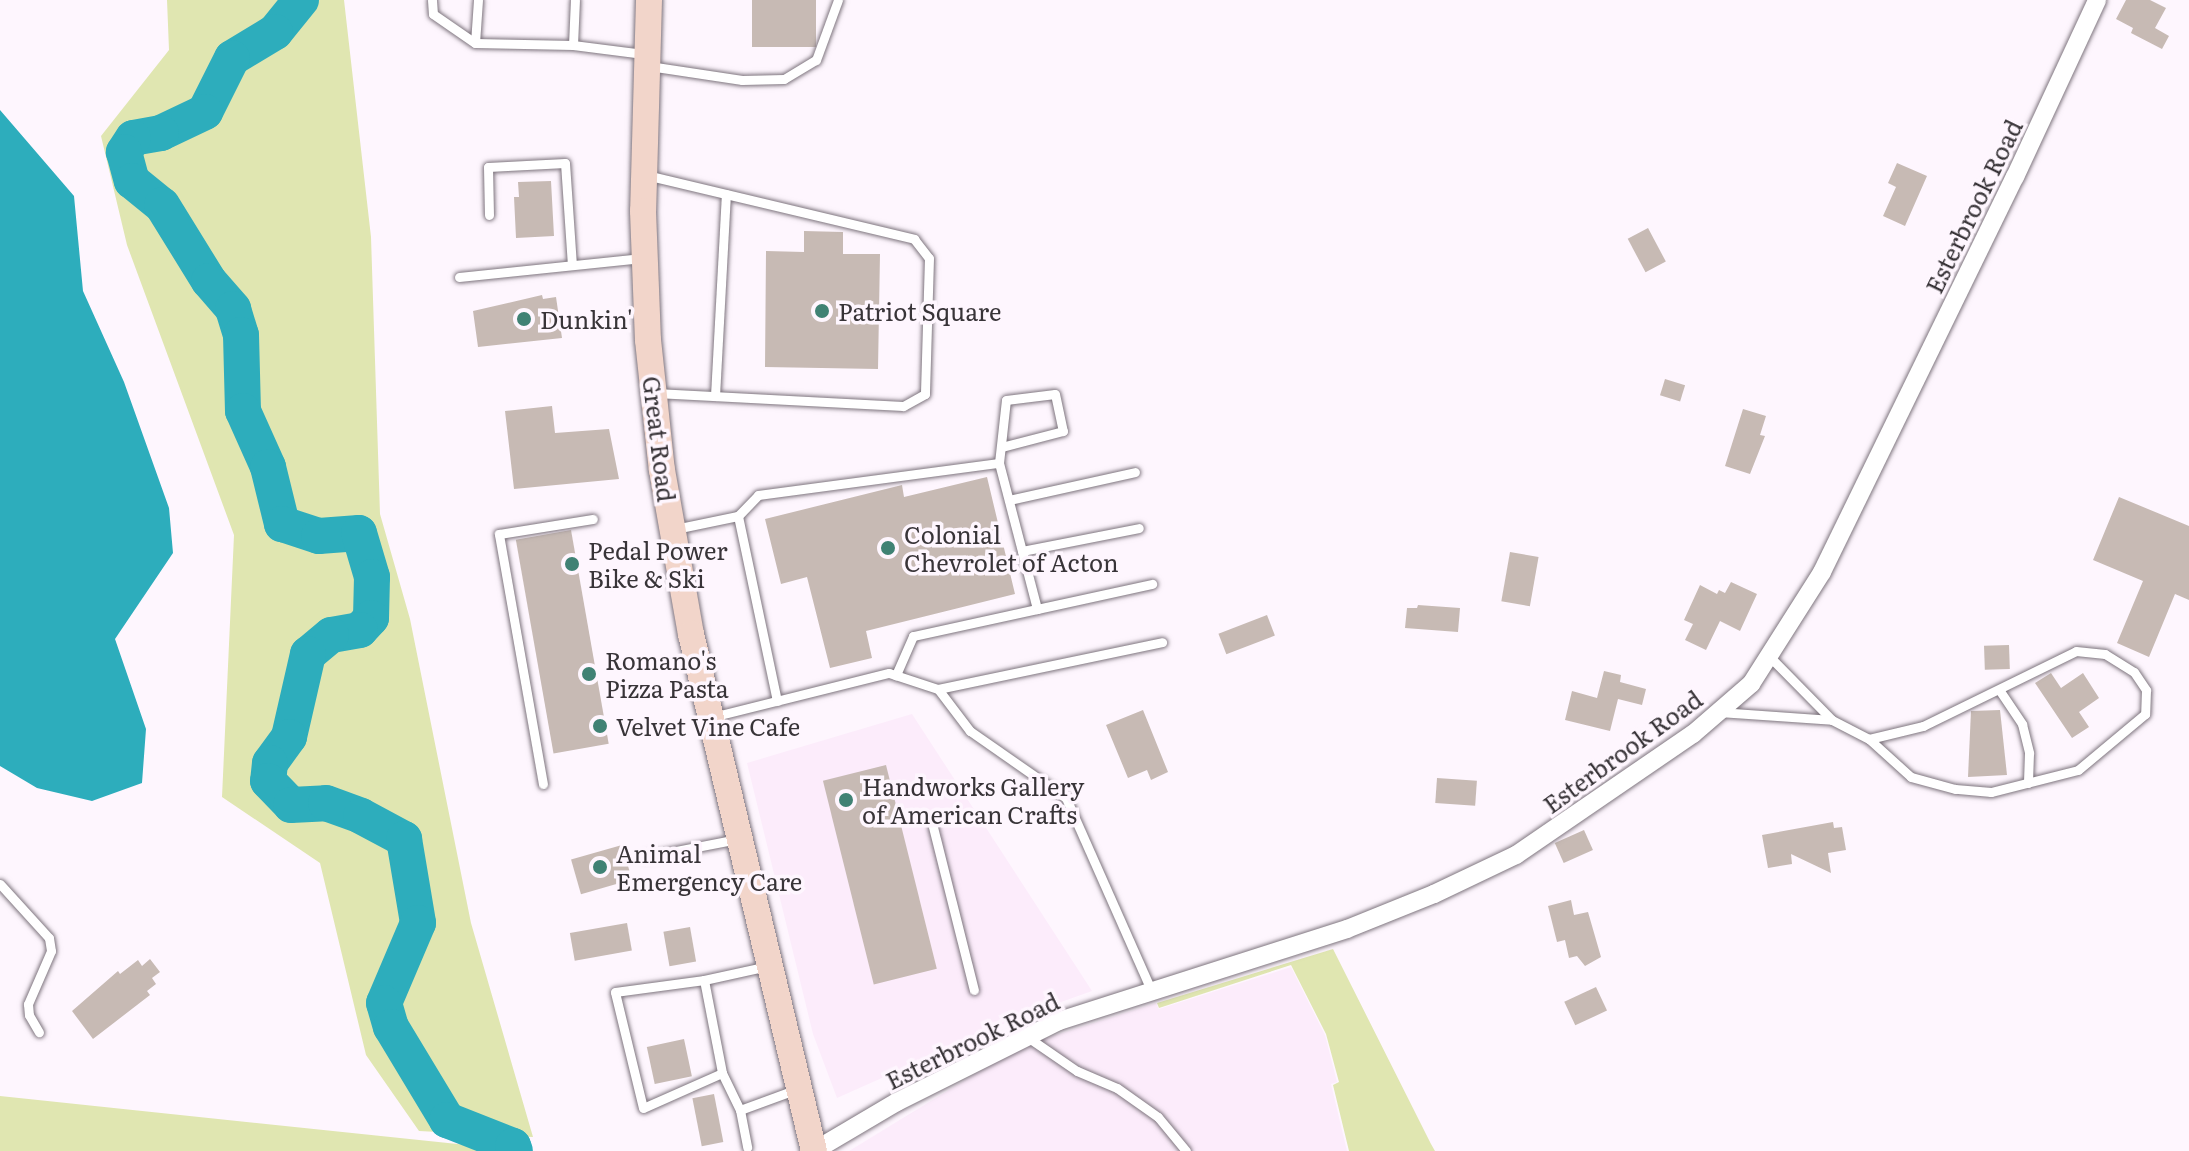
<!DOCTYPE html>
<html>
<head>
<meta charset="utf-8">
<style>
	body { margin:0 }
	#map { position:relative; width:2189px; height:1151px; overflow:hidden; background:#fef6fe; font-family:Literata,serif }
	div>[style] { position:absolute }
	[style*='--x'] { left:calc(var(--x)*1px); top:calc(var(--y)*1px); width:calc(var(--w)*1px); rotate:calc(var(--a)*1deg) }
	.built>* { inset:0; background:#fcecfb }
	.green>* { inset:0; background:#e0e6b1 }
	.water>* { inset:0; background:#2dadbc }
	.river>* { height:36px; margin:-18px; padding:0 18px; transform-origin:18px; border-radius:18px; background:#2dadbc }
	.building>* { inset:0; background:#c7bab4; transform-origin:0 0 }
	.roads { filter:drop-shadow(0 0 2px #7e757e) drop-shadow(0 0 2px #7e757e) }
	.lane>* { height:9px; margin:-4.5px; padding:0 4.5px; transform-origin:4.5px; border-radius:4.5px; background:#fff }
	.street>* { height:18px; margin:-9px; padding:0 9px; transform-origin:9px; border-radius:9px; background:#fff }
	.secondary>* { height:26px; margin:-13px; padding:0 13px; transform-origin:13px; border-radius:13px; background:#f2d5ca }
	.dots>* { width:22px; height:22px; translate:-50% -50%; box-sizing:border-box; border:4px solid #fef6fe; border-radius:50% }
	span { translate:-50% -50%; white-space:nowrap; text-align:center; line-height:1.15; -webkit-text-stroke:7px #fef6fe; paint-order:stroke }
	.street-label { font-size:24px; color:#383438 }
	.poi-label { font-size:24px; color:#383438 }
	.left { translate:0 -50%; text-align:left }
</style>
</head>
<body>
<div id="map">
	<div class="built">
		<i style="clip-path:polygon(912px 714px,1092px 991px,1014px 1019px,837px 1098px,813px 1034px,747px 763px)"></i>
		<i style="clip-path:polygon(1291px 967px,1325px 1035px,1337px 1082px,1331px 1084px,1347px 1151px,849px 1151px,1021px 1046px,1156px 1003px,1159px 1009px)"></i>
	</div>
	<div class="green">
		<i style="clip-path:polygon(167px 0,344px 0,371px 237px,380px 514px,410px 619px,471px 923px,533px 1137px,419px 1131px,366px 1055px,320px 863px,222px 797px,234px 535px,127px 245px,101px 136px,169px 50px)"></i>
		<i style="clip-path:polygon(1333px 949px,1431px 1144px,1435px 1151px,1349px 1151px,1333px 1085px,1339px 1082px,1326px 1034px,1291px 965px,1159px 1008px,1157px 1003px)"></i>
		<i style="clip-path:polygon(0 1096px,514px 1150px,526px 1151px,0 1151px)"></i>
	</div>
	<div class="water">
		<i style="clip-path:polygon(0 110px,74px 196px,83px 291px,124px 382px,169px 508px,173px 553px,115px 639px,146px 729px,142px 783px,92px 801px,37px 788px,0 766px)"></i>
	</div>
	<div class="river">
		<i style="--x:301;--y:0;--w:41;--a:129.1"></i>
		<i style="--x:275;--y:32;--w:50;--a:148.8"></i>
		<i style="--x:232;--y:58;--w:60;--a:116.6"></i>
		<i style="--x:205;--y:112;--w:49;--a:154.5"></i>
		<i style="--x:161;--y:133;--w:28;--a:170"></i>
		<i style="--x:133;--y:138;--w:17;--a:123"></i>
		<i style="--x:124;--y:152;--w:30;--a:75"></i>
		<i style="--x:132;--y:181;--w:38;--a:39"></i>
		<i style="--x:162;--y:205;--w:89;--a:58.3"></i>
		<i style="--x:209;--y:281;--w:37;--a:49"></i>
		<i style="--x:233;--y:309;--w:27;--a:73"></i>
		<i style="--x:241;--y:335;--w:76;--a:88.5"></i>
		<i style="--x:243;--y:411;--w:61;--a:65.9"></i>
		<i style="--x:268;--y:467;--w:59;--a:76.2"></i>
		<i style="--x:282;--y:524;--w:39;--a:18"></i>
		<i style="--x:319;--y:536;--w:40;--a:-4.3"></i>
		<i style="--x:359;--y:533;--w:46;--a:73.5"></i>
		<i style="--x:372;--y:577;--w:41;--a:91.4"></i>
		<i style="--x:371;--y:618;--w:16;--a:133"></i>
		<i style="--x:360;--y:630;--w:29;--a:170"></i>
		<i style="--x:331;--y:635;--w:30;--a:140"></i>
		<i style="--x:308;--y:654;--w:85;--a:102.9"></i>
		<i style="--x:289;--y:737;--w:32;--a:126"></i>
		<i style="--x:270;--y:763;--w:18;--a:96"></i>
		<i style="--x:268;--y:781;--w:33;--a:46"></i>
		<i style="--x:291;--y:805;--w:35;--a:-3"></i>
		<i style="--x:326;--y:803;--w:37;--a:20"></i>
		<i style="--x:361;--y:816;--w:49;--a:28.1"></i>
		<i style="--x:404;--y:839;--w:85;--a:80.5"></i>
		<i style="--x:418;--y:923;--w:87;--a:113"></i>
		<i style="--x:384;--y:1003;--w:25;--a:74"></i>
		<i style="--x:391;--y:1027;--w:109;--a:58.9"></i>
		<i style="--x:447;--y:1120;--w:71;--a:21.5"></i>
		<i style="--x:513;--y:1146;--w:5;--a:68"></i>
	</div>
	<div class="building">
		<i style="left:752px;top:0;width:64px;height:47px"></i>
		<i style="clip-path:polygon(2126px 0,2150px 0,2166px 8px,2155px 28px,2169px 36px,2162px 49px,2131px 33px,2133px 28px,2116px 19px)"></i>
		<i style="clip-path:polygon(1897px 163px,1927px 176px,1905px 226px,1883px 216px,1896px 187px,1888px 183px)"></i>
		<i style="clip-path:polygon(551px 181px,554px 236px,516px 238px,514px 197px,519px 197px,518px 182px)"></i>
		<i style="left:1648px;top:228px;width:38px;height:23px;rotate:62deg"></i>
		<i style="clip-path:polygon(804px 231px,843px 232px,843px 254px,880px 254px,878px 369px,765px 367px,766px 251px,804px 252px)"></i>
		<i style="clip-path:polygon(542px 295px,543px 299px,556px 297px,562px 338px,478px 347px,473px 311px)"></i>
		<i style="left:1665px;top:379px;width:21px;height:17px;rotate:17deg"></i>
		<i style="clip-path:polygon(552px 406px,555px 433px,609px 429px,619px 479px,514px 489px,505px 411px)"></i>
		<i style="clip-path:polygon(1743px 409px,1766px 416px,1760px 435px,1765px 436px,1750px 474px,1725px 466px)"></i>
		<i style="clip-path:polygon(987px 477px,1015px 594px,866px 631px,872px 658px,830px 668px,807px 577px,781px 584px,765px 519px,902px 485px,904px 497px)"></i>
		<i style="clip-path:polygon(2119px 497px,2189px 526px,2189px 600px,2175px 594px,2149px 657px,2117px 643px,2143px 581px,2093px 560px)"></i>
		<i style="left:571px;top:530px;width:217px;height:56px;rotate:80deg"></i>
		<i style="left:1510px;top:552px;width:29px;height:50px;rotate:10deg"></i>
		<i style="clip-path:polygon(1731px 582px,1757px 594px,1740px 631px,1720px 621px,1706px 650px,1685px 640px,1693px 624px,1684px 620px,1700px 585px,1717px 594px,1719px 590px,1725px 593px)"></i>
		<i style="clip-path:polygon(1418px 605px,1460px 608px,1458px 632px,1405px 628px,1407px 608px,1417px 608px)"></i>
		<i style="left:1267px;top:615px;width:22px;height:52px;rotate:69deg"></i>
		<i style="left:2009px;top:645px;width:24px;height:25px;rotate:88deg"></i>
		<i style="clip-path:polygon(1604px 671px,1621px 675px,1620px 682px,1646px 689px,1642px 705px,1618px 699px,1610px 731px,1565px 720px,1572px 691px,1597px 698px)"></i>
		<i style="clip-path:polygon(2051px 673px,2061px 688px,2083px 673px,2099px 698px,2079px 712px,2089px 727px,2072px 738px,2035px 683px)"></i>
		<i style="clip-path:polygon(1143px 710px,1168px 772px,1151px 780px,1147px 770px,1128px 778px,1106px 725px)"></i>
		<i style="clip-path:polygon(2000px 710px,2007px 775px,1968px 777px,1971px 711px)"></i>
		<i style="left:886px;top:765px;width:210px;height:65px;rotate:76deg"></i>
		<i style="left:1437px;top:778px;width:40px;height:25px;rotate:4deg"></i>
		<i style="clip-path:polygon(1833px 822px,1834px 828px,1842px 827px,1846px 850px,1828px 853px,1831px 873px,1791px 854px,1792px 864px,1768px 868px,1762px 835px)"></i>
		<i style="left:1584px;top:830px;width:22px;height:32px;rotate:66deg"></i>
		<i style="left:622px;top:845px;width:36px;height:53px;rotate:74deg"></i>
		<i style="clip-path:polygon(1571px 900px,1574px 915px,1588px 912px,1601px 957px,1585px 966px,1577px 956px,1569px 958px,1565px 940px,1557px 942px,1548px 906px)"></i>
		<i style="left:627px;top:923px;width:28px;height:58px;rotate:80deg"></i>
		<i style="left:690px;top:927px;width:35px;height:27px;rotate:80deg"></i>
		<i style="clip-path:polygon(150px 959px,160px 972px,152px 978px,156px 984px,147px 991px,150px 995px,93px 1039px,72px 1011px,118px 971px,120px 974px,138px 960px,142px 966px)"></i>
		<i style="left:1596px;top:987px;width:26px;height:35px;rotate:65deg"></i>
		<i style="left:684px;top:1039px;width:38px;height:38px;rotate:78deg"></i>
		<i style="left:714px;top:1094px;width:49px;height:22px;rotate:79deg"></i>
	</div>
	<div class="roads">
		<div class="lane">
			<i style="--x:432;--y:0;--w:14;--a:86"></i>
			<i style="--x:433;--y:14;--w:51;--a:34.6"></i>
			<i style="--x:478;--y:0;--w:43;--a:94"></i>
			<i style="--x:475;--y:43;--w:98;--a:1.2"></i>
			<i style="--x:573;--y:45;--w:71;--a:7.3"></i>
			<i style="--x:573;--y:45;--w:45;--a:-87.5"></i>
			<i style="--x:649;--y:66;--w:94;--a:8.6"></i>
			<i style="--x:742;--y:80;--w:42;--a:-1.4"></i>
			<i style="--x:784;--y:79;--w:37;--a:-31"></i>
			<i style="--x:816;--y:60;--w:64;--a:-69.9"></i>
			<i style="--x:646;--y:175;--w:276;--a:13.4"></i>
			<i style="--x:914;--y:239;--w:24;--a:52"></i>
			<i style="--x:929;--y:258;--w:136;--a:91.7"></i>
			<i style="--x:925;--y:394;--w:25;--a:151"></i>
			<i style="--x:903;--y:406;--w:248;--a:-177"></i>
			<i style="--x:489;--y:215;--w:48;--a:-91.2"></i>
			<i style="--x:488;--y:167;--w:77;--a:-3"></i>
			<i style="--x:565;--y:163;--w:102;--a:86.1"></i>
			<i style="--x:459;--y:277;--w:184;--a:-5.9"></i>
			<i style="--x:715;--y:396;--w:202;--a:-86.9"></i>
			<i style="--x:999;--y:463;--w:63;--a:-83.7"></i>
			<i style="--x:1006;--y:400;--w:49;--a:-7"></i>
			<i style="--x:1055;--y:394;--w:38;--a:78"></i>
			<i style="--x:1063;--y:431;--w:64;--a:165.5"></i>
			<i style="--x:1009;--y:500;--w:129;--a:-12.5"></i>
			<i style="--x:738;--y:516;--w:29;--a:-46"></i>
			<i style="--x:758;--y:495;--w:243;--a:-7.6"></i>
			<i style="--x:999;--y:463;--w:151;--a:75.4"></i>
			<i style="--x:1037;--y:609;--w:127;--a:167.7"></i>
			<i style="--x:913;--y:636;--w:43;--a:113.6"></i>
			<i style="--x:675;--y:529;--w:64;--a:-11.7"></i>
			<i style="--x:738;--y:516;--w:189;--a:78.1"></i>
			<i style="--x:1022;--y:551;--w:119;--a:-11.1"></i>
			<i style="--x:1037;--y:609;--w:118;--a:-12.3"></i>
			<i style="--x:1768;--y:655;--w:91;--a:45.4"></i>
			<i style="--x:1832;--y:720;--w:42;--a:27.2"></i>
			<i style="--x:1869;--y:739;--w:56;--a:-13.5"></i>
			<i style="--x:1923;--y:726;--w:170;--a:-26.1"></i>
			<i style="--x:2076;--y:651;--w:29;--a:6"></i>
			<i style="--x:2105;--y:654;--w:34;--a:32"></i>
			<i style="--x:2134;--y:672;--w:22;--a:56"></i>
			<i style="--x:2146;--y:690;--w:24;--a:92"></i>
			<i style="--x:2145;--y:714;--w:87;--a:140.1"></i>
			<i style="--x:2078;--y:770;--w:90;--a:165.8"></i>
			<i style="--x:1991;--y:792;--w:36;--a:-175"></i>
			<i style="--x:1955;--y:789;--w:46;--a:-164.7"></i>
			<i style="--x:1911;--y:777;--w:57;--a:-137.9"></i>
			<i style="--x:938;--y:689;--w:229;--a:-11.8"></i>
			<i style="--x:2000;--y:691;--w:40;--a:56"></i>
			<i style="--x:2022;--y:724;--w:30;--a:76"></i>
			<i style="--x:2029;--y:753;--w:30;--a:92"></i>
			<i style="--x:1719;--y:712;--w:113;--a:4"></i>
			<i style="--x:712;--y:717;--w:182;--a:-14"></i>
			<i style="--x:889;--y:673;--w:52;--a:18.1"></i>
			<i style="--x:938;--y:689;--w:53;--a:52.7"></i>
			<i style="--x:970;--y:731;--w:117;--a:34.9"></i>
			<i style="--x:1066;--y:798;--w:212;--a:66.1"></i>
			<i style="--x:543;--y:784;--w:254;--a:-100"></i>
			<i style="--x:499;--y:534;--w:95;--a:-9.1"></i>
			<i style="--x:933;--y:827;--w:168;--a:75.9"></i>
			<i style="--x:645;--y:857;--w:95;--a:-11"></i>
			<i style="--x:0;--y:884;--w:73;--a:47.8"></i>
			<i style="--x:49;--y:938;--w:13;--a:81"></i>
			<i style="--x:51;--y:951;--w:58;--a:113.5"></i>
			<i style="--x:28;--y:1004;--w:11;--a:85"></i>
			<i style="--x:29;--y:1015;--w:20;--a:60"></i>
			<i style="--x:704;--y:980;--w:95;--a:79"></i>
			<i style="--x:722;--y:1073;--w:41;--a:64.1"></i>
			<i style="--x:740;--y:1110;--w:38;--a:79"></i>
			<i style="--x:1026;--y:1036;--w:62;--a:34.5"></i>
			<i style="--x:1077;--y:1071;--w:43;--a:23"></i>
			<i style="--x:1117;--y:1088;--w:50;--a:35.3"></i>
			<i style="--x:1158;--y:1117;--w:44;--a:50.5"></i>
			<i style="--x:722;--y:1073;--w:86;--a:156.1"></i>
			<i style="--x:643;--y:1108;--w:119;--a:-103.6"></i>
			<i style="--x:615;--y:992;--w:90;--a:-7.7"></i>
			<i style="--x:704;--y:980;--w:66;--a:-12.3"></i>
			<i style="--x:740;--y:1110;--w:61;--a:-20.2"></i>
		</div>
		<div class="street">
			<i style="--x:814;--y:1151;--w:96;--a:-30.6"></i>
			<i style="--x:897;--y:1102;--w:181;--a:-26.6"></i>
			<i style="--x:1059;--y:1021;--w:302;--a:-17.7"></i>
			<i style="--x:1347;--y:929;--w:94;--a:-21.9"></i>
			<i style="--x:1434;--y:894;--w:91;--a:-25.4"></i>
			<i style="--x:1516;--y:855;--w:214;--a:-34.4"></i>
			<i style="--x:1693;--y:734;--w:77;--a:-40.8"></i>
			<i style="--x:1751;--y:684;--w:133;--a:-57.6"></i>
			<i style="--x:1822;--y:572;--w:440;--a:-64"></i>
			<i style="--x:2015;--y:177;--w:195;--a:-65.1"></i>
		</div>
		<div class="secondary">
			<i style="--x:649;--y:0;--w:211;--a:91.6"></i>
			<i style="--x:643;--y:211;--w:129;--a:87.8"></i>
			<i style="--x:648;--y:340;--w:131;--a:83.9"></i>
			<i style="--x:662;--y:470;--w:167;--a:80"></i>
			<i style="--x:691;--y:634;--w:531;--a:76.62"></i>
		</div>
	</div>
	<div class="dots">
		<i style="left:822px;top:311px;background:#408274"></i>
		<i style="left:524px;top:319px;background:#408274"></i>
		<i style="left:888px;top:548px;background:#408274"></i>
		<i style="left:572px;top:564px;background:#408274"></i>
		<i style="left:589px;top:674px;background:#408274"></i>
		<i style="left:600px;top:726px;background:#408274"></i>
		<i style="left:846px;top:800px;background:#408274"></i>
		<i style="left:600px;top:867px;background:#408274"></i>
	</div>
	<div class="street-label">
		<span style="left:1973px;top:206px;rotate:-64deg">Esterbrook Road</span>
		<span style="left:660px;top:439px;rotate:83deg">Great Road</span>
		<span style="left:1622px;top:751px;rotate:-36deg">Esterbrook Road</span>
		<span style="left:972px;top:1040px;rotate:-26deg">Esterbrook Road</span>
	</div>
	<div class="poi-label">
		<span class="left" style="left:838px;top:311px">Patriot Square</span>
		<span class="left" style="left:540px;top:319px">Dunkin'</span>
		<span class="left" style="left:904px;top:548px">Colonial<br>Chevrolet of Acton</span>
		<span class="left" style="left:588px;top:564px">Pedal Power<br>Bike &amp; Ski</span>
		<span class="left" style="left:605px;top:674px">Romano's<br>Pizza Pasta</span>
		<span class="left" style="left:616px;top:726px">Velvet Vine Cafe</span>
		<span class="left" style="left:862px;top:800px">Handworks Gallery<br>of American Crafts</span>
		<span class="left" style="left:616px;top:867px">Animal<br>Emergency Care</span>
	</div>
</div>
</body>
</html>
